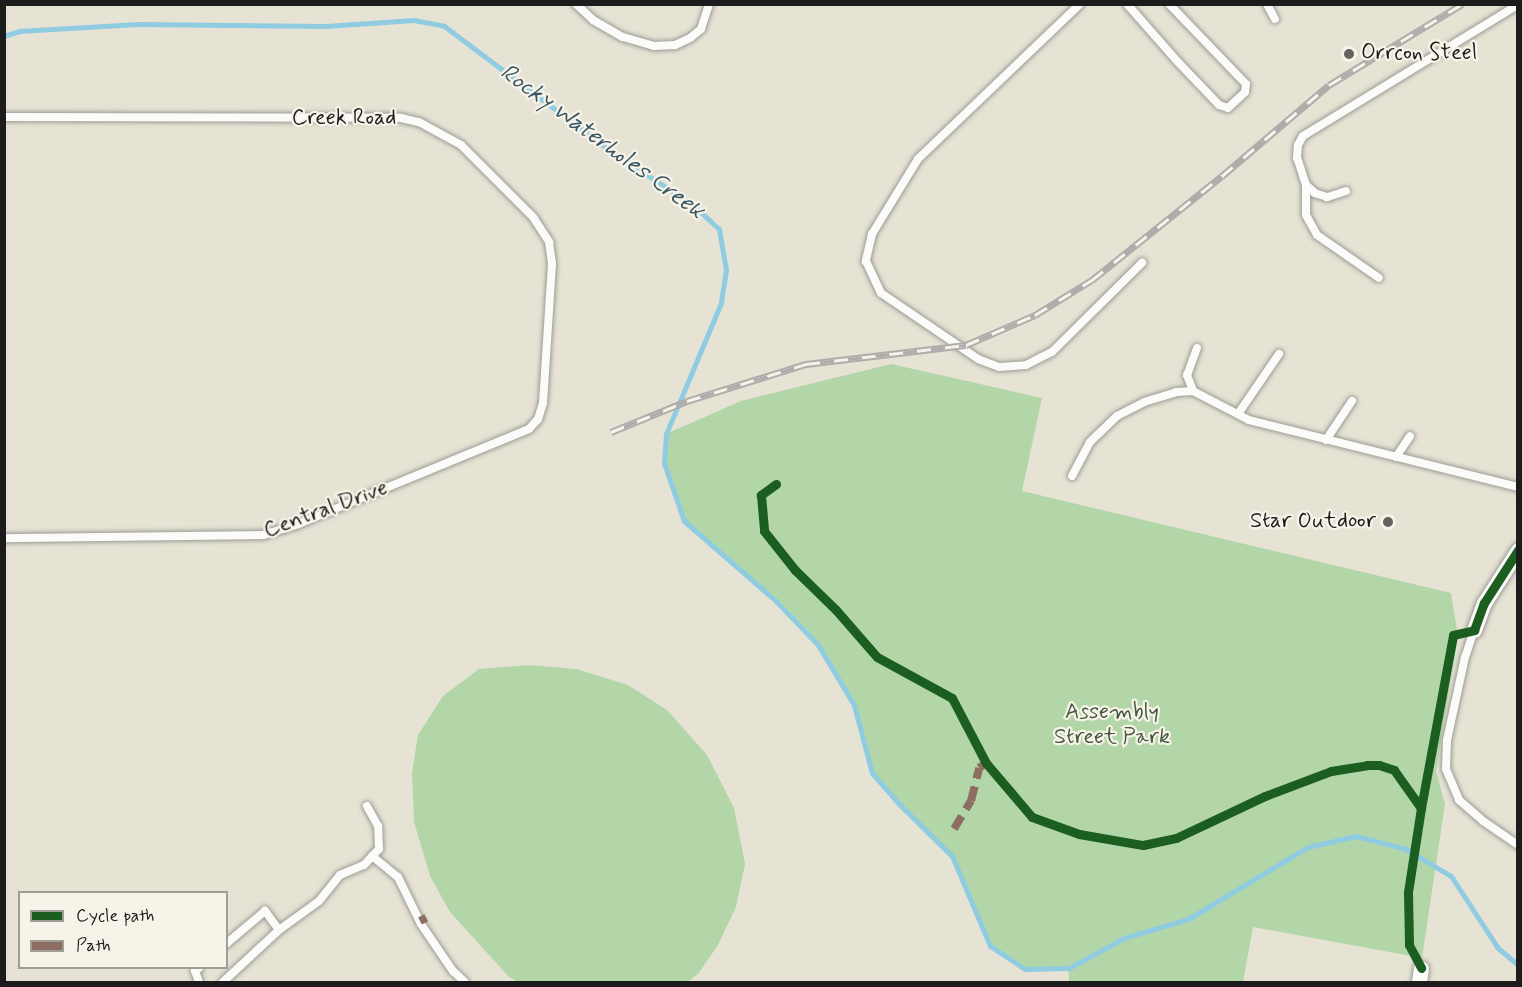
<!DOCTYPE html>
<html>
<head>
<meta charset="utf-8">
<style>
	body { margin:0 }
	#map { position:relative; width:1522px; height:987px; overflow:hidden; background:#e6e3d5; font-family:Mynerve,sans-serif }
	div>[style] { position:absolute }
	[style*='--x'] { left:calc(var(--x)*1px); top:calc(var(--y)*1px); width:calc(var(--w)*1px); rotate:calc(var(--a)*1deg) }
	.green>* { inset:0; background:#b2d6a8 }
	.stream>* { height:5px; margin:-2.5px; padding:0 2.5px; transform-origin:2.5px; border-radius:2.5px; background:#8fcce2 }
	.roads { filter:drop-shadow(0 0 2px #9d9c94) drop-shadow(0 0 2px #9d9c94) }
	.lane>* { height:8px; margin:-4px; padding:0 4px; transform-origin:4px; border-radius:4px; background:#fbfbf9 }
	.street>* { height:15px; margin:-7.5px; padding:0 7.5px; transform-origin:7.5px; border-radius:7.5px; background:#fbfbf9 }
	.rail>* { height:7px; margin-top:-3.5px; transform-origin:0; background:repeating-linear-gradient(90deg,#f7f3e8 0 14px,#aeadab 0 28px); box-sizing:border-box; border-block:2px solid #aeadab }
	.quiet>* { height:8px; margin-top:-4px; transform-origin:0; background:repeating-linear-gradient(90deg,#8d6e63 0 15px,transparent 0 23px) }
	.cycleway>* { height:9px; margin:-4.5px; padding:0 4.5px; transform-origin:4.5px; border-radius:4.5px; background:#1b5e20 }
	.dots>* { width:16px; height:16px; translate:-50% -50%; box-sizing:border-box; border:3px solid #f7f3e8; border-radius:50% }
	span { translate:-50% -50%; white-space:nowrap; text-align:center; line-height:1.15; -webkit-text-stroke:4.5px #f7f3e8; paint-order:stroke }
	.poi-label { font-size:22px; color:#1c1c1c }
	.left { translate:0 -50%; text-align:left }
	.right { translate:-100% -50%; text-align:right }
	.street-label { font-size:22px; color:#1c1c1c }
	.park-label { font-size:22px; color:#425940 }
	.water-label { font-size:24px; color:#375663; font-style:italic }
	.frame { position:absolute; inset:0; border:6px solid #1c1c1c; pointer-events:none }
	.legend { position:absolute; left:18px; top:891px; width:210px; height:78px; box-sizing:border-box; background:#f7f3e8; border:2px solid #9f9d96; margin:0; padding:8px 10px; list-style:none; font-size:18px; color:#1c1c1c }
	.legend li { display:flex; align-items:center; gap:12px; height:30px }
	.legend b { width:30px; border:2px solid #9f9d96 }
</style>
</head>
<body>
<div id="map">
	<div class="green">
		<i style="clip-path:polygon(891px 364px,1042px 398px,1022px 491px,1451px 593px,1458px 636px,1436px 771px,1445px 804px,1422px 958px,1253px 927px,1243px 982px,1069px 982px,1068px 968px,1025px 969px,990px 946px,952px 856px,899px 804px,872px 773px,854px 705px,818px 645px,775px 600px,684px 521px,664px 463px,666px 434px,741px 401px)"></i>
		<i style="clip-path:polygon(529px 665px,576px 669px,628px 685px,667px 710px,707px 755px,734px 808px,745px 864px,736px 907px,718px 945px,698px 974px,687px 982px,518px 982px,509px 977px,450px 912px,430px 876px,414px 822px,412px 773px,418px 735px,443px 696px,479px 669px)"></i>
	</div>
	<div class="stream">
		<i style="--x:4;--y:36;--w:16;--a:-18"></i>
		<i style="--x:19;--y:31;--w:119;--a:-3.4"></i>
		<i style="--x:138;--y:24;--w:188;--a:0.6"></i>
		<i style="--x:326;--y:26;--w:88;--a:-3.9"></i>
		<i style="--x:414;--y:20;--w:31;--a:11"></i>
		<i style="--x:444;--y:26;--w:215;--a:36.9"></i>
		<i style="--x:616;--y:155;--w:90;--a:32.8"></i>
		<i style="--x:692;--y:204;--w:37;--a:43"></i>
		<i style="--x:719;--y:229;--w:42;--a:80.3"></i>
		<i style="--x:726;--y:270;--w:33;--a:99"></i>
		<i style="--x:721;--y:303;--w:142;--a:112.8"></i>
		<i style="--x:666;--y:434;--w:29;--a:94"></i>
		<i style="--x:664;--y:463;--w:61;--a:71"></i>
		<i style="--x:684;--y:521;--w:121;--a:41"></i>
		<i style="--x:775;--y:600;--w:62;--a:46.3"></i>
		<i style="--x:818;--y:645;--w:70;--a:59"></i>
		<i style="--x:854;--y:705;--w:70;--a:75.2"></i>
		<i style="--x:872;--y:773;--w:41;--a:48.9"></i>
		<i style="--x:899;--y:804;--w:74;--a:44.5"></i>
		<i style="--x:952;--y:856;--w:98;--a:67.1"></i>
		<i style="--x:990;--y:946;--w:42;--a:33.3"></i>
		<i style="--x:1025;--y:969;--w:44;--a:-1.3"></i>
		<i style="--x:1069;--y:968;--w:63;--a:-28.6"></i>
		<i style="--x:1124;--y:938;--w:67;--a:-16.5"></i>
		<i style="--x:1188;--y:919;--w:140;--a:-31"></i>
		<i style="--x:1308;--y:847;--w:49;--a:-12.9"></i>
		<i style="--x:1356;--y:836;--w:52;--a:14.6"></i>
		<i style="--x:1406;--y:849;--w:52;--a:31"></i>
		<i style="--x:1451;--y:876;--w:86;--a:56.9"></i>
		<i style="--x:1498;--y:948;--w:26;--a:40"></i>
	</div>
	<div class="roads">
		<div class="lane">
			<i style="--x:576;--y:4;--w:23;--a:43"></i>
			<i style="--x:593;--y:20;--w:34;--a:30"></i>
			<i style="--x:623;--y:37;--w:32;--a:16"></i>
			<i style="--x:654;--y:46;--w:21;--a:-3"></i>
			<i style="--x:675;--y:45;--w:17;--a:-25"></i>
			<i style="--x:690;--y:38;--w:14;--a:-39"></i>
			<i style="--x:701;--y:29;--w:26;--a:-72"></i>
			<i style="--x:1080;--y:4;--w:224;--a:136.3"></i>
			<i style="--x:918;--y:159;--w:88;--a:121.5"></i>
			<i style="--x:872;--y:234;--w:28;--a:103"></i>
			<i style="--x:866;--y:261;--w:35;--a:65"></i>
			<i style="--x:881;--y:293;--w:117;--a:34.2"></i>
			<i style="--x:978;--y:359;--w:22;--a:21"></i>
			<i style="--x:999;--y:367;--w:27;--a:-4"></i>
			<i style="--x:1026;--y:365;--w:29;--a:-27"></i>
			<i style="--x:1052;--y:352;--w:127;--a:-44.7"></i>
			<i style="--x:1127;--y:4;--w:76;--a:48.7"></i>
			<i style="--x:1177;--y:61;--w:61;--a:46.3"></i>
			<i style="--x:1219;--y:105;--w:9;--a:18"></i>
			<i style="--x:1228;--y:108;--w:23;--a:-43"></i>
			<i style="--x:1245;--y:92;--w:8;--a:-83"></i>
			<i style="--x:1246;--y:84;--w:111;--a:-133.9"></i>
			<i style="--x:1267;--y:4;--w:17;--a:62"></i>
			<i style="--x:4;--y:117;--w:397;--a:0.1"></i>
			<i style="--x:401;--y:118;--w:18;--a:13"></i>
			<i style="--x:419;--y:122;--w:48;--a:28.7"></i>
			<i style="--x:461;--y:145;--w:102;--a:45"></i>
			<i style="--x:533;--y:217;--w:30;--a:57"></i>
			<i style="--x:549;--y:242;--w:22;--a:82"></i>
			<i style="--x:552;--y:264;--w:139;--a:93.7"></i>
			<i style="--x:543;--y:403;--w:17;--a:107"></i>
			<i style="--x:538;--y:419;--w:13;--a:132"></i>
			<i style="--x:529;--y:429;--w:249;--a:157.6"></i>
			<i style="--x:299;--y:524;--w:38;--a:163"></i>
			<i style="--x:263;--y:535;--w:259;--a:179.3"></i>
			<i style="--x:1306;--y:185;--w:30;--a:90"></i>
			<i style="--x:1306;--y:215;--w:23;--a:61"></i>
			<i style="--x:1317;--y:235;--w:75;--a:34.7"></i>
			<i style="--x:1346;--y:191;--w:20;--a:162"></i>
			<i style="--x:1327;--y:197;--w:13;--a:-162"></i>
			<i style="--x:1315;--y:193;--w:12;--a:-138"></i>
			<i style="--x:1306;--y:185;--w:28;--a:-108"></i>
			<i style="--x:1297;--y:158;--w:13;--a:-86"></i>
			<i style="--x:1298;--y:145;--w:10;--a:-61"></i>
			<i style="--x:1303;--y:136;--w:252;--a:-31.4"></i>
			<i style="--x:1197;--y:348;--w:29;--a:110"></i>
			<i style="--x:1187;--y:375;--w:17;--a:69"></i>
			<i style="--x:1193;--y:391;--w:63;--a:27.4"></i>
			<i style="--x:1249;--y:420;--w:277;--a:14"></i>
			<i style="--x:1238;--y:414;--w:73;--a:-55.7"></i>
			<i style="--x:1326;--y:440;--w:47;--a:-56.3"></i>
			<i style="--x:1396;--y:457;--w:25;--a:-56"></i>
			<i style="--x:1072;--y:476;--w:38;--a:-62"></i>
			<i style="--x:1090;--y:442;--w:37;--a:-44"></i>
			<i style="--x:1117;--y:416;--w:30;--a:-27"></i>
			<i style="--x:1144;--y:402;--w:34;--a:-17"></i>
			<i style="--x:1176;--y:392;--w:17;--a:-3"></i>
			<i style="--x:1474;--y:630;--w:28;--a:108"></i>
			<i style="--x:1465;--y:657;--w:85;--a:102.2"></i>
			<i style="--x:1447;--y:740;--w:29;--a:92"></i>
			<i style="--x:1446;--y:769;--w:34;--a:67"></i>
			<i style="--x:1459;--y:800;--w:32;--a:41"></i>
			<i style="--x:1483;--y:821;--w:42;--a:34.4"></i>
			<i style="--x:372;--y:856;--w:33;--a:39"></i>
			<i style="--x:398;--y:877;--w:52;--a:63.9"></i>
			<i style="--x:421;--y:924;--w:57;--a:55.8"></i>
			<i style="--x:453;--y:971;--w:16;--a:43"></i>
			<i style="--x:279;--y:930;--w:49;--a:-35.9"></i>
			<i style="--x:319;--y:901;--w:33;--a:-51"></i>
			<i style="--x:340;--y:875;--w:26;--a:-23"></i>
			<i style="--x:364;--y:865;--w:22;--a:-47"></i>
			<i style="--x:379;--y:849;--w:23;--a:-92"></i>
			<i style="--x:378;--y:826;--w:23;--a:-119"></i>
			<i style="--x:199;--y:982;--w:12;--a:-110"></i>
			<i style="--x:195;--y:971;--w:5;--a:-37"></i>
			<i style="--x:223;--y:982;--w:76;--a:-42.9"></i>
			<i style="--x:279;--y:930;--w:24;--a:-126"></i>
			<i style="--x:265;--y:911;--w:51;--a:139.8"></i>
		</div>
		<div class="street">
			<i style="--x:1474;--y:630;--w:29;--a:-70"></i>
			<i style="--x:1484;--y:603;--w:63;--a:-57.3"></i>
			<i style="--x:1419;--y:982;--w:14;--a:-82"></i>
		</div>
	</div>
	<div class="rail">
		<i style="--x:611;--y:432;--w:82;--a:-22.2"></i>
		<i style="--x:687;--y:401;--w:125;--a:-17.3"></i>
		<i style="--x:806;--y:364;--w:161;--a:-6.8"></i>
		<i style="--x:966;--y:345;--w:75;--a:-23.5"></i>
		<i style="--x:1035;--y:315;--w:67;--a:-31.6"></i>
		<i style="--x:1092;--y:280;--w:166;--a:-38.7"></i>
		<i style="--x:1222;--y:176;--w:140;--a:-40.4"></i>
		<i style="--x:1329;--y:85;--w:156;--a:-31.3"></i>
	</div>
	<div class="quiet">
		<i style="--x:954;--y:829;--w:33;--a:-59"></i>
		<i style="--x:971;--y:801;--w:34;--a:-76"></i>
		<i style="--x:979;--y:768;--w:9;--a:-36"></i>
		<i style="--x:420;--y:921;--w:7;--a:-27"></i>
	</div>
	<div class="cycleway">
		<i style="--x:776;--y:484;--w:19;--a:144"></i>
		<i style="--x:761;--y:495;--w:36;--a:85"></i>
		<i style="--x:764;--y:531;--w:50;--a:51.5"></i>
		<i style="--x:795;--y:570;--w:57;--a:44.3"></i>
		<i style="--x:836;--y:610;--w:62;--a:48.9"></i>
		<i style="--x:877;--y:657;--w:85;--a:28.7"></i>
		<i style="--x:952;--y:698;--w:73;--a:62.4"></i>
		<i style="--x:986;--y:763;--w:71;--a:49.6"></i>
		<i style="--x:1032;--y:817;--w:50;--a:19.9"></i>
		<i style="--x:1079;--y:834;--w:65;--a:9.8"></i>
		<i style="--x:1143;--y:845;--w:34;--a:-12"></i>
		<i style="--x:1176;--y:838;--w:98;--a:-25.3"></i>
		<i style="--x:1265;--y:796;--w:71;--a:-20.7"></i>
		<i style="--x:1331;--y:771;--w:36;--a:-9"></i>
		<i style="--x:1367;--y:765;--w:12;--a:0"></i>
		<i style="--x:1379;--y:765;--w:16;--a:18"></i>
		<i style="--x:1394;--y:770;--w:47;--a:54.6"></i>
		<i style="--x:1421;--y:808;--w:85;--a:98.8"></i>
		<i style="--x:1408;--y:892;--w:53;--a:88.9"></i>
		<i style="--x:1409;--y:945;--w:26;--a:62"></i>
		<i style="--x:1421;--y:808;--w:176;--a:-79.5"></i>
		<i style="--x:1453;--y:635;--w:22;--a:-13"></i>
		<i style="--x:1474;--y:630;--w:29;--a:-70"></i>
		<i style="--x:1484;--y:603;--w:63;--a:-57.3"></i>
	</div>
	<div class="dots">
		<i style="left:1349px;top:54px;background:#63625d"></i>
		<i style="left:1388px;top:522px;background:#63625d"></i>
	</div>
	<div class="poi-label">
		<span class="left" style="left:1361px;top:54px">Orrcon Steel</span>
		<span class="right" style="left:1376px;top:522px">Star Outdoor</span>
	</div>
	<div class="street-label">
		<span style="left:344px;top:119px">Creek Road</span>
		<span style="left:326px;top:510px;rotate:-20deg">Central Drive</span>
	</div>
	<div class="park-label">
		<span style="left:1112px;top:725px">Assembly<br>Street Park</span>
	</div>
	<div class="water-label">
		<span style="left:602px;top:142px;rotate:36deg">Rocky Waterholes Creek</span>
	</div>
	<div class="frame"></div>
	<ul class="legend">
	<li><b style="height:8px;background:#1b5e20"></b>Cycle path</li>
	<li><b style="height:8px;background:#8d6e63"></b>Path</li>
	</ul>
</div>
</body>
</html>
